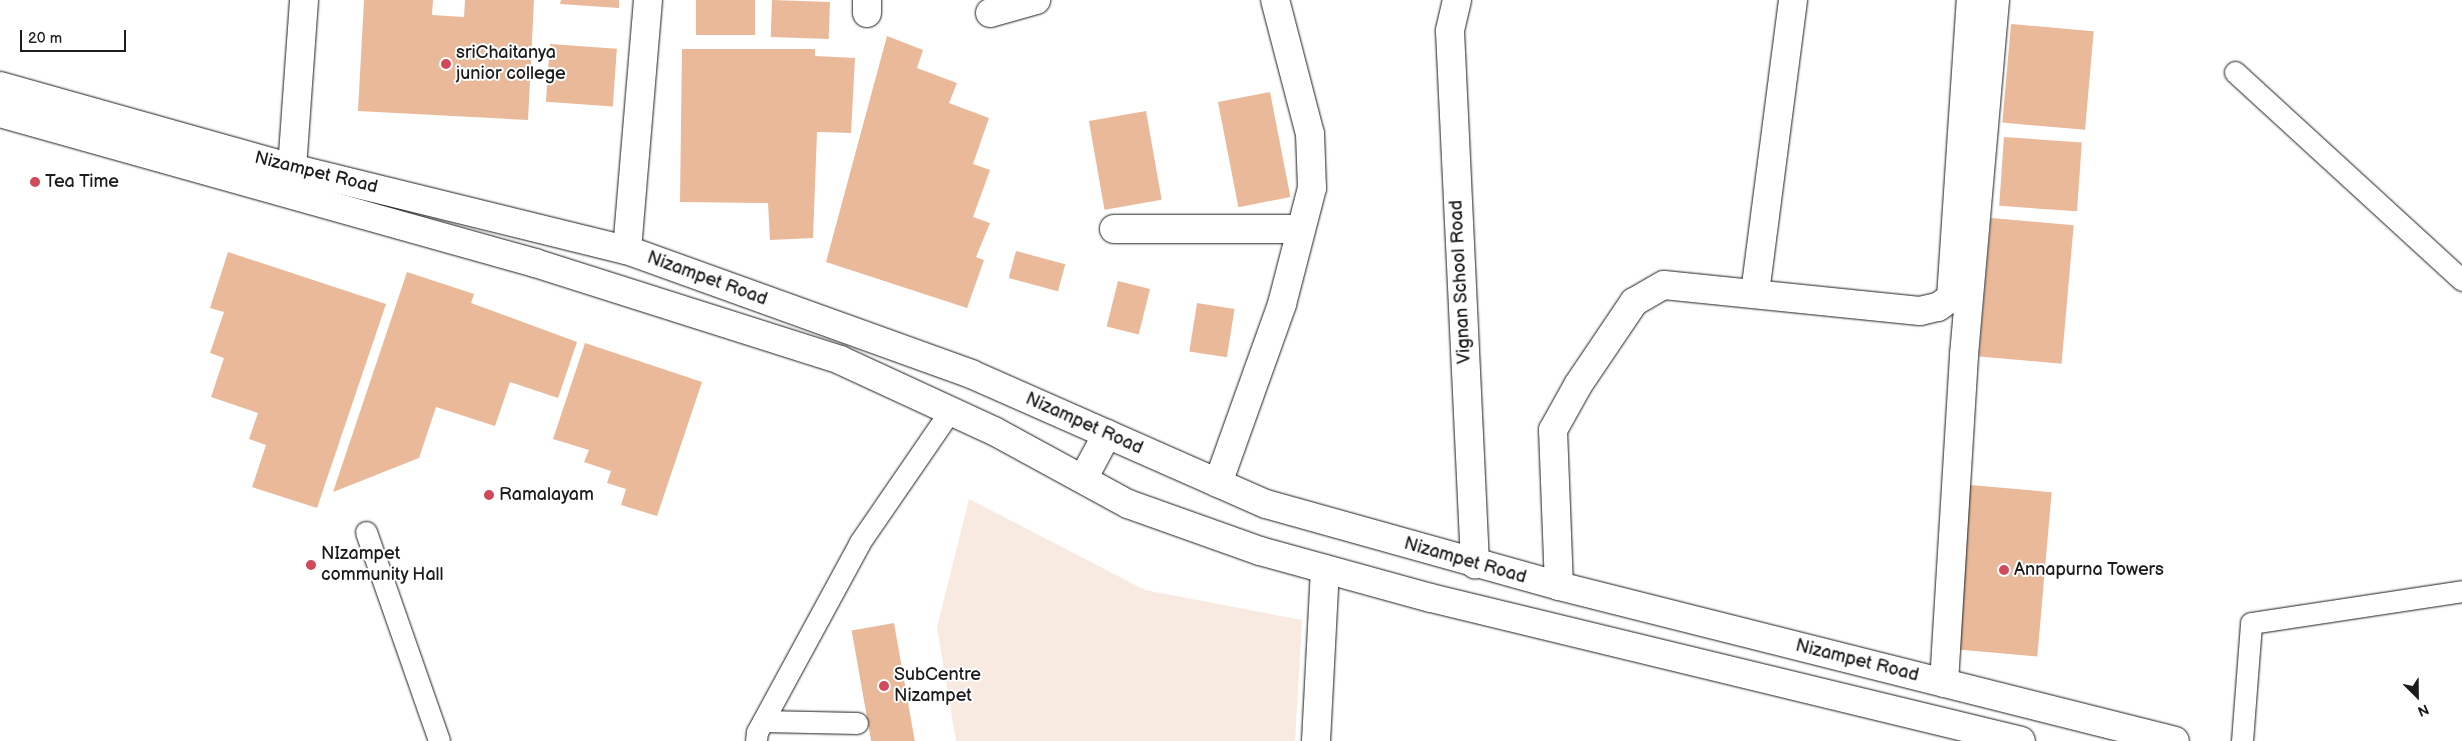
<!DOCTYPE html>
<html>
<head>
<meta charset="utf-8">
<style>
	body { margin:0 }
	#map { position:relative; width:2462px; height:741px; overflow:hidden; background:#fff; font-family:"Balsamiq Sans",sans-serif }
	div>[style] { position:absolute }
	[style*='--x'] { left:calc(var(--x)*1px); top:calc(var(--y)*1px); width:calc(var(--w)*1px); rotate:calc(var(--a)*1deg) }
	.built>* { inset:0; background:#f8eae1 }
	.building>* { inset:0; background:#e9b99a; transform-origin:0 0 }
	.roads { filter:drop-shadow(0 0 1px #1c1c1c) drop-shadow(0 0 1px #1c1c1c) }
	.service>* { height:21px; margin:-10.5px; padding:0 10.5px; transform-origin:10.5px; border-radius:10.5px; background:#fff }
	.minor>* { height:28px; margin:-14px; padding:0 14px; transform-origin:14px; border-radius:14px; background:#fff }
	.tertiary>* { height:28px; margin:-14px; padding:0 14px; transform-origin:14px; border-radius:14px; background:#fff }
	.primary>* { height:28px; margin:-14px; padding:0 14px; transform-origin:14px; border-radius:14px; background:#fff }
	.dots>* { width:14px; height:14px; translate:-50% -50%; box-sizing:border-box; border:2px solid #fff; border-radius:50% }
	span { translate:-50% -50%; white-space:nowrap; text-align:center; line-height:1.15; -webkit-text-stroke:4px #fff; paint-order:stroke }
	.poi-label { font-size:18px; color:#1c1c1c }
	.left { translate:0 -50%; text-align:left }
	.street-label { font-size:18px; color:#1c1c1c }
	.north { position:absolute; left:2392px; top:671px; width:50px; height:50px; -webkit-text-stroke:4px #fff; paint-order:stroke; rotate:157deg; font-size:14px; font-weight:700; line-height:20px; text-align:center; color:#1c1c1c }
	.north::after { content:''; display:block; margin:auto; width:18px; height:22px; background:#1c1c1c; clip-path:polygon(50% 0,100% 100%,50% 72%,0 100%) }
	.scale { position:absolute; left:20px; top:30px; width:106px; height:22px; box-sizing:border-box; border:2px solid #1c1c1c; border-top:0; padding-left:6px; font-size:15px; line-height:18px; white-space:nowrap; color:#1c1c1c; -webkit-text-stroke:4px #fff; paint-order:stroke }
</style>
</head>
<body>
<div id="map">
	<div class="built">
		<i style="clip-path:polygon(969px 499px,1145px 590px,1302px 620px,1295px 741px,956px 741px,937px 627px)"></i>
	</div>
	<div class="building">
		<i style="clip-path:polygon(364px 0,433px 0,432px 15px,464px 17px,465px 0,534px 0,528px 120px,358px 111px)"></i>
		<i style="clip-path:polygon(561px 0,619px 0,619px 8px,560px 4px)"></i>
		<i style="left:696px;top:0;width:59px;height:35px"></i>
		<i style="left:772px;top:0;width:58px;height:37px;rotate:2deg"></i>
		<i style="left:2011px;top:24px;width:83px;height:99px;rotate:5deg"></i>
		<i style="clip-path:polygon(887px 36px,923px 50px,917px 68px,957px 83px,949px 103px,989px 118px,973px 164px,990px 170px,973px 217px,990px 223px,976px 257px,984px 260px,967px 308px,826px 262px)"></i>
		<i style="left:550px;top:44px;width:67px;height:58px;rotate:4deg"></i>
		<i style="clip-path:polygon(682px 49px,815px 49px,815px 56px,855px 58px,851px 133px,817px 132px,813px 238px,770px 240px,768px 203px,680px 202px)"></i>
		<i style="left:1270px;top:92px;width:107px;height:53px;rotate:79deg"></i>
		<i style="left:1146px;top:111px;width:90px;height:58px;rotate:80deg"></i>
		<i style="left:2004px;top:137px;width:78px;height:69px;rotate:4deg"></i>
		<i style="left:1991px;top:218px;width:83px;height:139px;rotate:5deg"></i>
		<i style="left:1016px;top:251px;width:51px;height:28px;rotate:15deg"></i>
		<i style="clip-path:polygon(228px 252px,386px 304px,317px 508px,252px 487px,266px 445px,249px 439px,258px 413px,211px 397px,224px 358px,210px 353px,224px 312px,210px 308px)"></i>
		<i style="clip-path:polygon(407px 272px,474px 294px,471px 303px,577px 342px,558px 398px,510px 382px,495px 426px,436px 407px,419px 458px,333px 492px)"></i>
		<i style="left:1118px;top:281px;width:33px;height:47px;rotate:14deg"></i>
		<i style="left:1197px;top:303px;width:38px;height:49px;rotate:9deg"></i>
		<i style="clip-path:polygon(585px 343px,702px 382px,657px 516px,621px 505px,626px 489px,607px 483px,611px 471px,584px 462px,589px 450px,553px 439px)"></i>
		<i style="left:1970px;top:485px;width:82px;height:165px;rotate:5deg"></i>
		<i style="left:894px;top:623px;width:120px;height:43px;rotate:80deg"></i>
	</div>
	<div class="roads">
		<div class="service">
			<i style="--x:2235;--y:72;--w:308;--a:42.5"></i>
			<i style="--x:366;--y:532;--w:221;--a:70.7"></i>
			<i style="--x:763;--y:721;--w:94;--a:1.2"></i>
			<i style="--x:756;--y:741;--w:9;--a:-84"></i>
			<i style="--x:757;--y:732;--w:216;--a:-61.5"></i>
			<i style="--x:860;--y:542;--w:159;--a:-55.5"></i>
			<i style="--x:2242;--y:741;--w:118;--a:-85.6"></i>
			<i style="--x:2251;--y:623;--w:213;--a:-8.6"></i>
		</div>
		<div class="minor">
			<i style="--x:1457;--y:0;--w:32;--a:103"></i>
			<i style="--x:1450;--y:31;--w:534;--a:87.31"></i>
			<i style="--x:867;--y:13;--w:13;--a:-90"></i>
			<i style="--x:990;--y:13;--w:48;--a:-15.8"></i>
			<i style="--x:292;--y:168;--w:168;--a:-85.9"></i>
			<i style="--x:1114;--y:229;--w:186;--a:0"></i>
			<i style="--x:627;--y:250;--w:251;--a:-85.2"></i>
			<i style="--x:1755;--y:293;--w:295;--a:-82.6"></i>
			<i style="--x:1218;--y:483;--w:190;--a:-70.3"></i>
			<i style="--x:1282;--y:304;--w:120;--a:-75.5"></i>
			<i style="--x:1312;--y:188;--w:54;--a:-92.1"></i>
			<i style="--x:1310;--y:134;--w:138;--a:-104.6"></i>
			<i style="--x:1559;--y:586;--w:156;--a:-92.2"></i>
			<i style="--x:1553;--y:430;--w:51;--a:-60.9"></i>
			<i style="--x:1578;--y:385;--w:100;--a:-56"></i>
			<i style="--x:1634;--y:302;--w:34;--a:-30"></i>
			<i style="--x:1664;--y:285;--w:257;--a:5.8"></i>
			<i style="--x:1920;--y:311;--w:18;--a:-13"></i>
			<i style="--x:1938;--y:307;--w:16;--a:-35"></i>
			<i style="--x:1951;--y:298;--w:299;--a:-86.2"></i>
			<i style="--x:1944;--y:683;--w:329;--a:-86.5"></i>
			<i style="--x:1964;--y:355;--w:356;--a:-85"></i>
		</div>
		<div class="tertiary">
			<i style="--x:1316;--y:741;--w:172;--a:-87"></i>
		</div>
		<div class="primary">
			<i style="--x:0;--y:86;--w:303;--a:15.7"></i>
			<i style="--x:292;--y:168;--w:345;--a:13.8"></i>
			<i style="--x:627;--y:250;--w:366;--a:19.8"></i>
			<i style="--x:971;--y:374;--w:322;--a:23.8"></i>
			<i style="--x:1266;--y:504;--w:304;--a:15.6"></i>
			<i style="--x:1559;--y:586;--w:635;--a:14.12"></i>
			<i style="--x:0;--y:113;--w:556;--a:15.66"></i>
			<i style="--x:535;--y:263;--w:320;--a:17.6"></i>
			<i style="--x:840;--y:360;--w:170;--a:24.8"></i>
			<i style="--x:994;--y:431;--w:153;--a:28.6"></i>
			<i style="--x:1128;--y:504;--w:140;--a:19.6"></i>
			<i style="--x:1260;--y:551;--w:177;--a:15.4"></i>
			<i style="--x:1431;--y:598;--w:607;--a:13.62"></i>
			<i style="--x:1083;--y:479;--w:51;--a:-61.9"></i>
		</div>
	</div>
	<div class="dots">
		<i style="left:446px;top:64px;background:#d1495b"></i>
		<i style="left:35px;top:182px;background:#d1495b"></i>
		<i style="left:489px;top:495px;background:#d1495b"></i>
		<i style="left:311px;top:565px;background:#d1495b"></i>
		<i style="left:2004px;top:570px;background:#d1495b"></i>
		<i style="left:884px;top:686px;background:#d1495b"></i>
	</div>
	<div class="poi-label">
		<span class="left" style="left:456px;top:64px">sriChaitanya<br>junior college</span>
		<span class="left" style="left:45px;top:182px">Tea Time</span>
		<span class="left" style="left:499px;top:495px">Ramalayam</span>
		<span class="left" style="left:321px;top:565px">NIzampet<br>community Hall</span>
		<span class="left" style="left:2014px;top:570px">Annapurna Towers</span>
		<span class="left" style="left:894px;top:686px">SubCentre<br>Nizampet</span>
	</div>
	<div class="street-label">
		<span style="left:316px;top:173px;rotate:14deg">Nizampet Road</span>
		<span style="left:707px;top:279px;rotate:20deg">Nizampet Road</span>
		<span style="left:1461px;top:282px;rotate:-93deg">Vignan School Road</span>
		<span style="left:1084px;top:424px;rotate:24deg">Nizampet Road</span>
		<span style="left:1465px;top:561px;rotate:16deg">Nizampet Road</span>
		<span style="left:1857px;top:661px;rotate:14deg">Nizampet Road</span>
	</div>
	<div class="north">N</div>
	<div class="scale">20 m</div>
</div>
</body>
</html>
